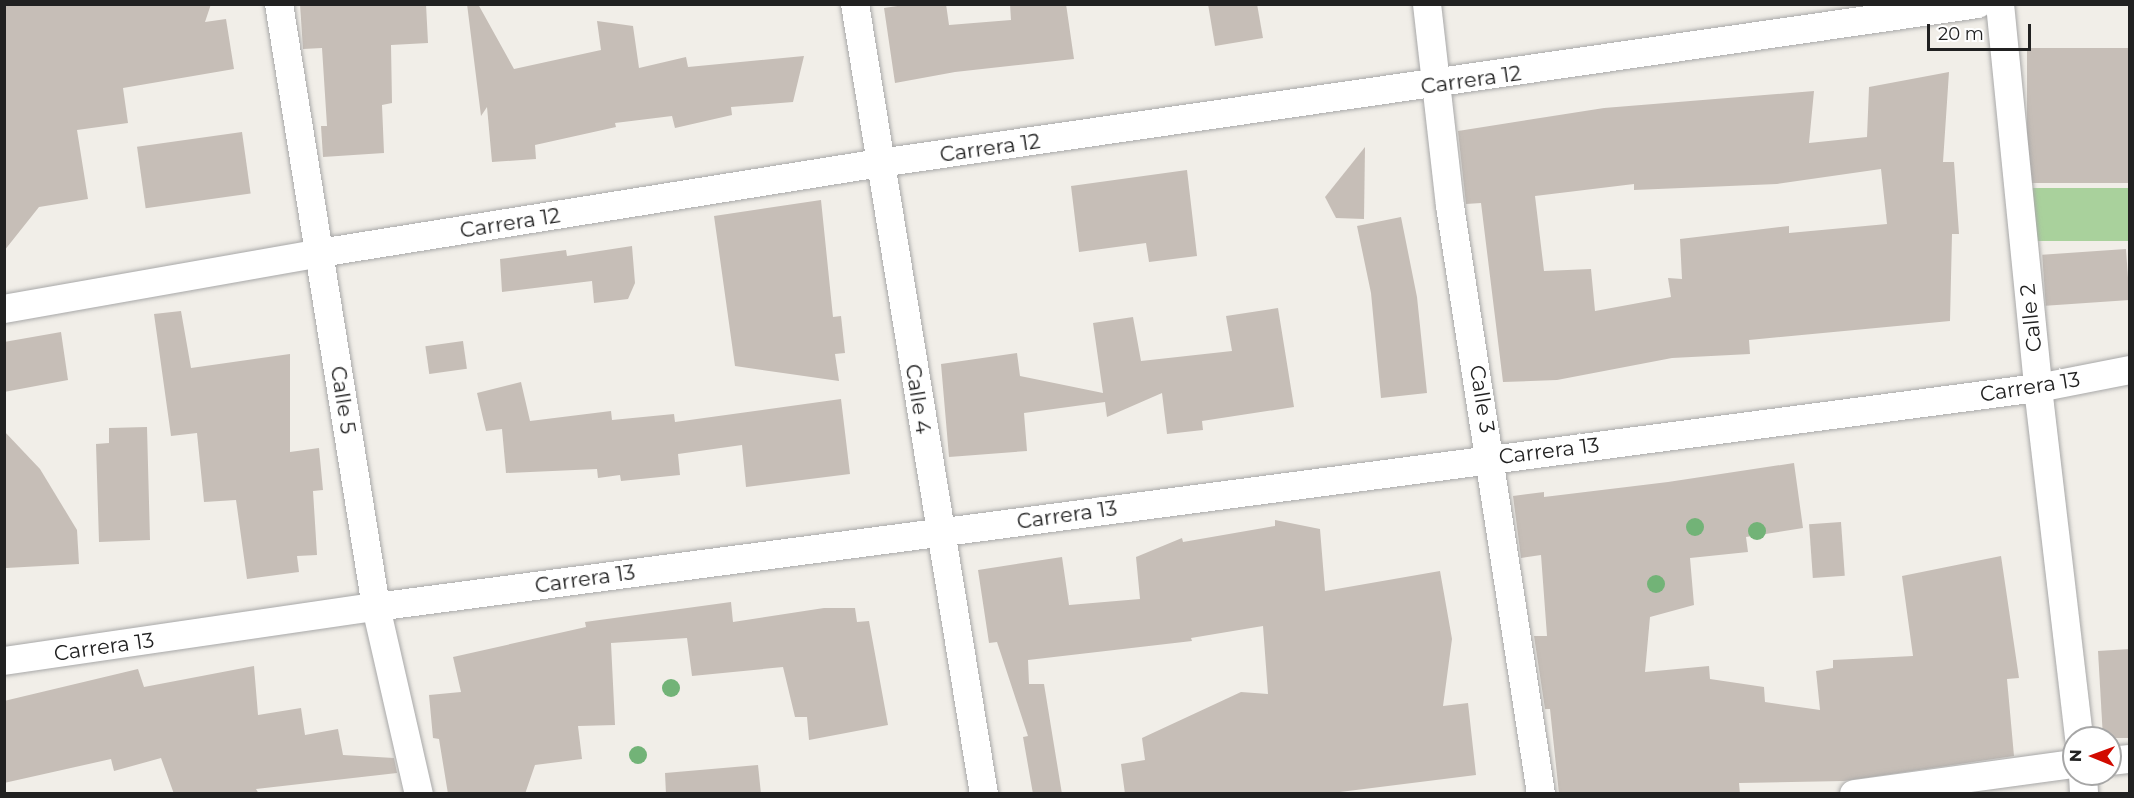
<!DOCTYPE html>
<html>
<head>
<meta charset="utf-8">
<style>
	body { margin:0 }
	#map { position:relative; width:2134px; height:798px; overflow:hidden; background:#f1eee8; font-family:Montserrat,sans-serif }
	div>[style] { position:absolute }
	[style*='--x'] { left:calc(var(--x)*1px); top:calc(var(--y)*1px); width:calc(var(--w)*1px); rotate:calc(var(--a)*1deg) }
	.forest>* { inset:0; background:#a9d19c; transform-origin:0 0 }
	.building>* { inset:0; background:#c6beb7; transform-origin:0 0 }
	.roads { filter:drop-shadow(0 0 2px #a8a8a8) drop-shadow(0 0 2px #a8a8a8) }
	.street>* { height:28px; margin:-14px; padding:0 14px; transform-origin:14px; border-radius:14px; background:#fff }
	.trees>* { width:18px; height:18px; margin:-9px; border-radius:50%; background:#72b377 }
	span { translate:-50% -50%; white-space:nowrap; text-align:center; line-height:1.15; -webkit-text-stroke:6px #fff; paint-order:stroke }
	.street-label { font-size:21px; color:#212121 }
	.frame { position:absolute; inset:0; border:6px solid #212121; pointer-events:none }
	.north { position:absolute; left:2062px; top:726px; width:60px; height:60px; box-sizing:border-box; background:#fff; border:2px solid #a6a6a6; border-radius:50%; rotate:271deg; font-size:16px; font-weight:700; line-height:24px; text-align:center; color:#212121 }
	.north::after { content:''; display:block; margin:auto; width:21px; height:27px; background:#d20a00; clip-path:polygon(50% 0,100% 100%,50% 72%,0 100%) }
	.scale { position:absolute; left:1927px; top:24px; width:104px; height:27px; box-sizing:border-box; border:3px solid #212121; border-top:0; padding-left:8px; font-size:18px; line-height:21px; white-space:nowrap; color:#212121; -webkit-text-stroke:4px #fff; paint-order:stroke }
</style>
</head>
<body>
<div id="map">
	<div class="forest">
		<i style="left:2129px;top:188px;width:53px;height:99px;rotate:90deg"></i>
	</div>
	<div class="building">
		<i style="clip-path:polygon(4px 4px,211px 4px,205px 22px,226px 19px,234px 69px,123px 88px,128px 123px,77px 130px,88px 199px,39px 207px,4px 251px)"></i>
		<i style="clip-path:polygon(300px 4px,426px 4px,428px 43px,391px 45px,392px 103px,382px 105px,384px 153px,323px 157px,321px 126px,327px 126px,322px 48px,303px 49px)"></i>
		<i style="clip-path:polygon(467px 4px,478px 4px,514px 69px,601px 50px,597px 21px,633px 26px,639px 68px,686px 57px,688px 67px,804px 56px,793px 102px,731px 107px,732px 115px,675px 128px,672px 116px,615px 123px,616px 127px,535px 145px,536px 159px,492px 162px,487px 107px,481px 116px)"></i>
		<i style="clip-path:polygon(911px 4px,946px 4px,949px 25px,1011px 20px,1010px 4px,1066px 4px,1074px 59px,955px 72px,895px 83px,884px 8px)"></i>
		<i style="clip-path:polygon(1208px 4px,1257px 4px,1263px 38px,1215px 46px)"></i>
		<i style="left:2130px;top:48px;width:135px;height:103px;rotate:90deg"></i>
		<i style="clip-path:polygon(evenodd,1949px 72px,1943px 162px,1954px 162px,1959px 234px,1952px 234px,1950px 321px,1749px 340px,1750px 354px,1672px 358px,1557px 380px,1503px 382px,1481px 203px,1466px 204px,1458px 131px,1604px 108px,1814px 91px,1809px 143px,1867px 137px,1869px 87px,1949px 72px,1881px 169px,1887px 224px,1789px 233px,1789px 226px,1680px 239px,1682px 279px,1668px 278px,1671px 297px,1595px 311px,1591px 269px,1544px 271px,1535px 196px,1634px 184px,1634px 190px,1777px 184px,1881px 169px)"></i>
		<i style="left:242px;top:132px;width:62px;height:106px;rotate:82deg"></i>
		<i style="clip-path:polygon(1365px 147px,1364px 219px,1336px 218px,1325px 197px)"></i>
		<i style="clip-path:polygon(1187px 170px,1197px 256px,1149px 262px,1146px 243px,1079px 252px,1071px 186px)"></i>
		<i style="clip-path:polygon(821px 200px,833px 317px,841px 316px,845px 353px,835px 354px,839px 381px,735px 366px,714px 216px)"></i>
		<i style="clip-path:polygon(1401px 217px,1417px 297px,1427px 393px,1381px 398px,1371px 293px,1357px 226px)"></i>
		<i style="clip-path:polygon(632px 246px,635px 283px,628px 299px,594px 303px,592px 281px,502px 292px,500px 259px,566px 250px,567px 256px)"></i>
		<i style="left:2126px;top:249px;width:51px;height:84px;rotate:86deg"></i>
		<i style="clip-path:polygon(1278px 308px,1294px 407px,1202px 421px,1203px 430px,1167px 434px,1162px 393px,1107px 417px,1105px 402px,1024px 413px,1027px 451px,949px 457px,941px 364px,1017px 353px,1020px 376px,1103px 393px,1093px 323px,1133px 317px,1141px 361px,1232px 351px,1226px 316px)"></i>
		<i style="clip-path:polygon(181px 311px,191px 368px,290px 354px,290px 452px,319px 448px,323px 490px,313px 491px,317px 555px,297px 556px,299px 572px,247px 579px,236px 500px,204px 502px,197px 433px,171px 436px,154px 314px)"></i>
		<i style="clip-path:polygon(61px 332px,68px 380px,4px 392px,4px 342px)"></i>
		<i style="left:463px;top:341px;width:28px;height:38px;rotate:82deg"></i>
		<i style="clip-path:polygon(521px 382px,530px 421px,611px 411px,612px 420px,674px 414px,675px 422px,841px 399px,850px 474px,746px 487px,742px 445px,678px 454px,680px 475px,621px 481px,620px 475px,598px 478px,597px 469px,506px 473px,502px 429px,486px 431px,477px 393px)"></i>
		<i style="clip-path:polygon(147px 427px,150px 540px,99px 542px,96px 444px,109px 443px,109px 428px)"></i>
		<i style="clip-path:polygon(4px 431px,40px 469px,77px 530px,79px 564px,6px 568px)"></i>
		<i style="clip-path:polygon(1794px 463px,1803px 528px,1746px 537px,1748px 552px,1690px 558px,1694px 605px,1650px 617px,1645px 672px,1709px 666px,1710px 679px,1764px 687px,1765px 702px,1820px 710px,1816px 671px,1833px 668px,1833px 660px,1913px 656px,1902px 576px,2001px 556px,2019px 678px,2007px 679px,2014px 756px,1844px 781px,1739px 783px,1740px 794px,1559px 794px,1550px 709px,1545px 709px,1534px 636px,1547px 636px,1541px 555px,1521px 558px,1513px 496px,1544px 492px,1544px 497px,1668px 482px)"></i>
		<i style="clip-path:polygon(1275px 520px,1320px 529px,1325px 591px,1440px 571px,1452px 639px,1443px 706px,1468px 703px,1476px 775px,1324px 794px,1125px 794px,1121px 764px,1145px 760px,1142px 738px,1241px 692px,1268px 694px,1263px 626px,1191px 638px,1192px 641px,1028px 660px,1029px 684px,1044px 684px,1062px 794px,1033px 794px,1023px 737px,1028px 736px,997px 642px,989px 643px,978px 570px,1062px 557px,1069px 605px,1140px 599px,1136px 557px,1182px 538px,1183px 542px,1275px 526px)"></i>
		<i style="left:1841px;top:522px;width:54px;height:32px;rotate:86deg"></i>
		<i style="clip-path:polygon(731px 602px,733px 622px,824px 608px,855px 608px,857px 622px,869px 621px,888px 725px,809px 740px,807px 717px,795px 717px,783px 667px,692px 676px,687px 638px,611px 643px,615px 725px,578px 726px,582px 759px,535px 765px,525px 794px,448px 794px,439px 739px,433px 738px,429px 695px,461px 692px,453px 657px,586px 627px,585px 622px)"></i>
		<i style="clip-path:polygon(2130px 649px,2130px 738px,2103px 738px,2098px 651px)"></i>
		<i style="clip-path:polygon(254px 666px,258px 715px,301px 708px,305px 735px,338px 729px,343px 755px,394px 758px,397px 773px,256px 789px,259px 794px,174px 794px,161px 758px,114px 771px,111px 759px,4px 783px,4px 701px,138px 669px,144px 687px)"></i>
		<i style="clip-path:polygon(758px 765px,761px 794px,666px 794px,665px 773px)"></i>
	</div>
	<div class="roads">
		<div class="street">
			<i style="--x:279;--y:4;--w:611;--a:80.86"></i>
			<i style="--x:376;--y:607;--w:192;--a:77.1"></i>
			<i style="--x:855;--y:4;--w:800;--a:80.73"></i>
			<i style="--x:1427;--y:4;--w:203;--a:83.5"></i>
			<i style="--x:1450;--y:206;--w:595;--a:81.2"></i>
			<i style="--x:2000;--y:4;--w:386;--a:84.3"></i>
			<i style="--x:2038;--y:388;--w:352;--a:83.3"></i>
			<i style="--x:4;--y:309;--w:321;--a:-10"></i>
			<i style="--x:320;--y:253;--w:567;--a:-9.13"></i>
			<i style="--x:880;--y:163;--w:1109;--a:-8.24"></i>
			<i style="--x:4;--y:661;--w:376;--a:-8.3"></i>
			<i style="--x:376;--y:607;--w:1676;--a:-7.51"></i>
			<i style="--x:2038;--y:388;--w:94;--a:-11.1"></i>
			<i style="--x:2110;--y:761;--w:20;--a:-6"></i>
			<i style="--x:2083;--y:774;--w:20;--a:87"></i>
			<i style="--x:1854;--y:794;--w:222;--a:-7.8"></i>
		</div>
	</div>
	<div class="trees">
		<i style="left:1695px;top:527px"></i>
		<i style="left:1757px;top:531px"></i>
		<i style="left:1656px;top:584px"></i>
		<i style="left:671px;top:688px"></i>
		<i style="left:638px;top:755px"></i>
	</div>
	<div class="street-label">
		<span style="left:1471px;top:80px;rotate:-8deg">Carrera 12</span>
		<span style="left:990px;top:148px;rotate:-8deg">Carrera 12</span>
		<span style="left:510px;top:223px;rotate:-9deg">Carrera 12</span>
		<span style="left:2031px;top:318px;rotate:-96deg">Calle 2</span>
		<span style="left:2030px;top:387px;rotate:-9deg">Carrera 13</span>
		<span style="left:918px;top:399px;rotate:81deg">Calle 4</span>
		<span style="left:1482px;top:399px;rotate:81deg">Calle 3</span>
		<span style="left:343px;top:400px;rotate:81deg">Calle 5</span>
		<span style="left:1549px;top:451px;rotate:-7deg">Carrera 13</span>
		<span style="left:1067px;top:515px;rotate:-8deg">Carrera 13</span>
		<span style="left:585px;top:579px;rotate:-8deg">Carrera 13</span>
		<span style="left:104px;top:647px;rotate:-8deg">Carrera 13</span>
	</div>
	<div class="frame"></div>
	<div class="north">N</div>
	<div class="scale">20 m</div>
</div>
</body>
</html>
